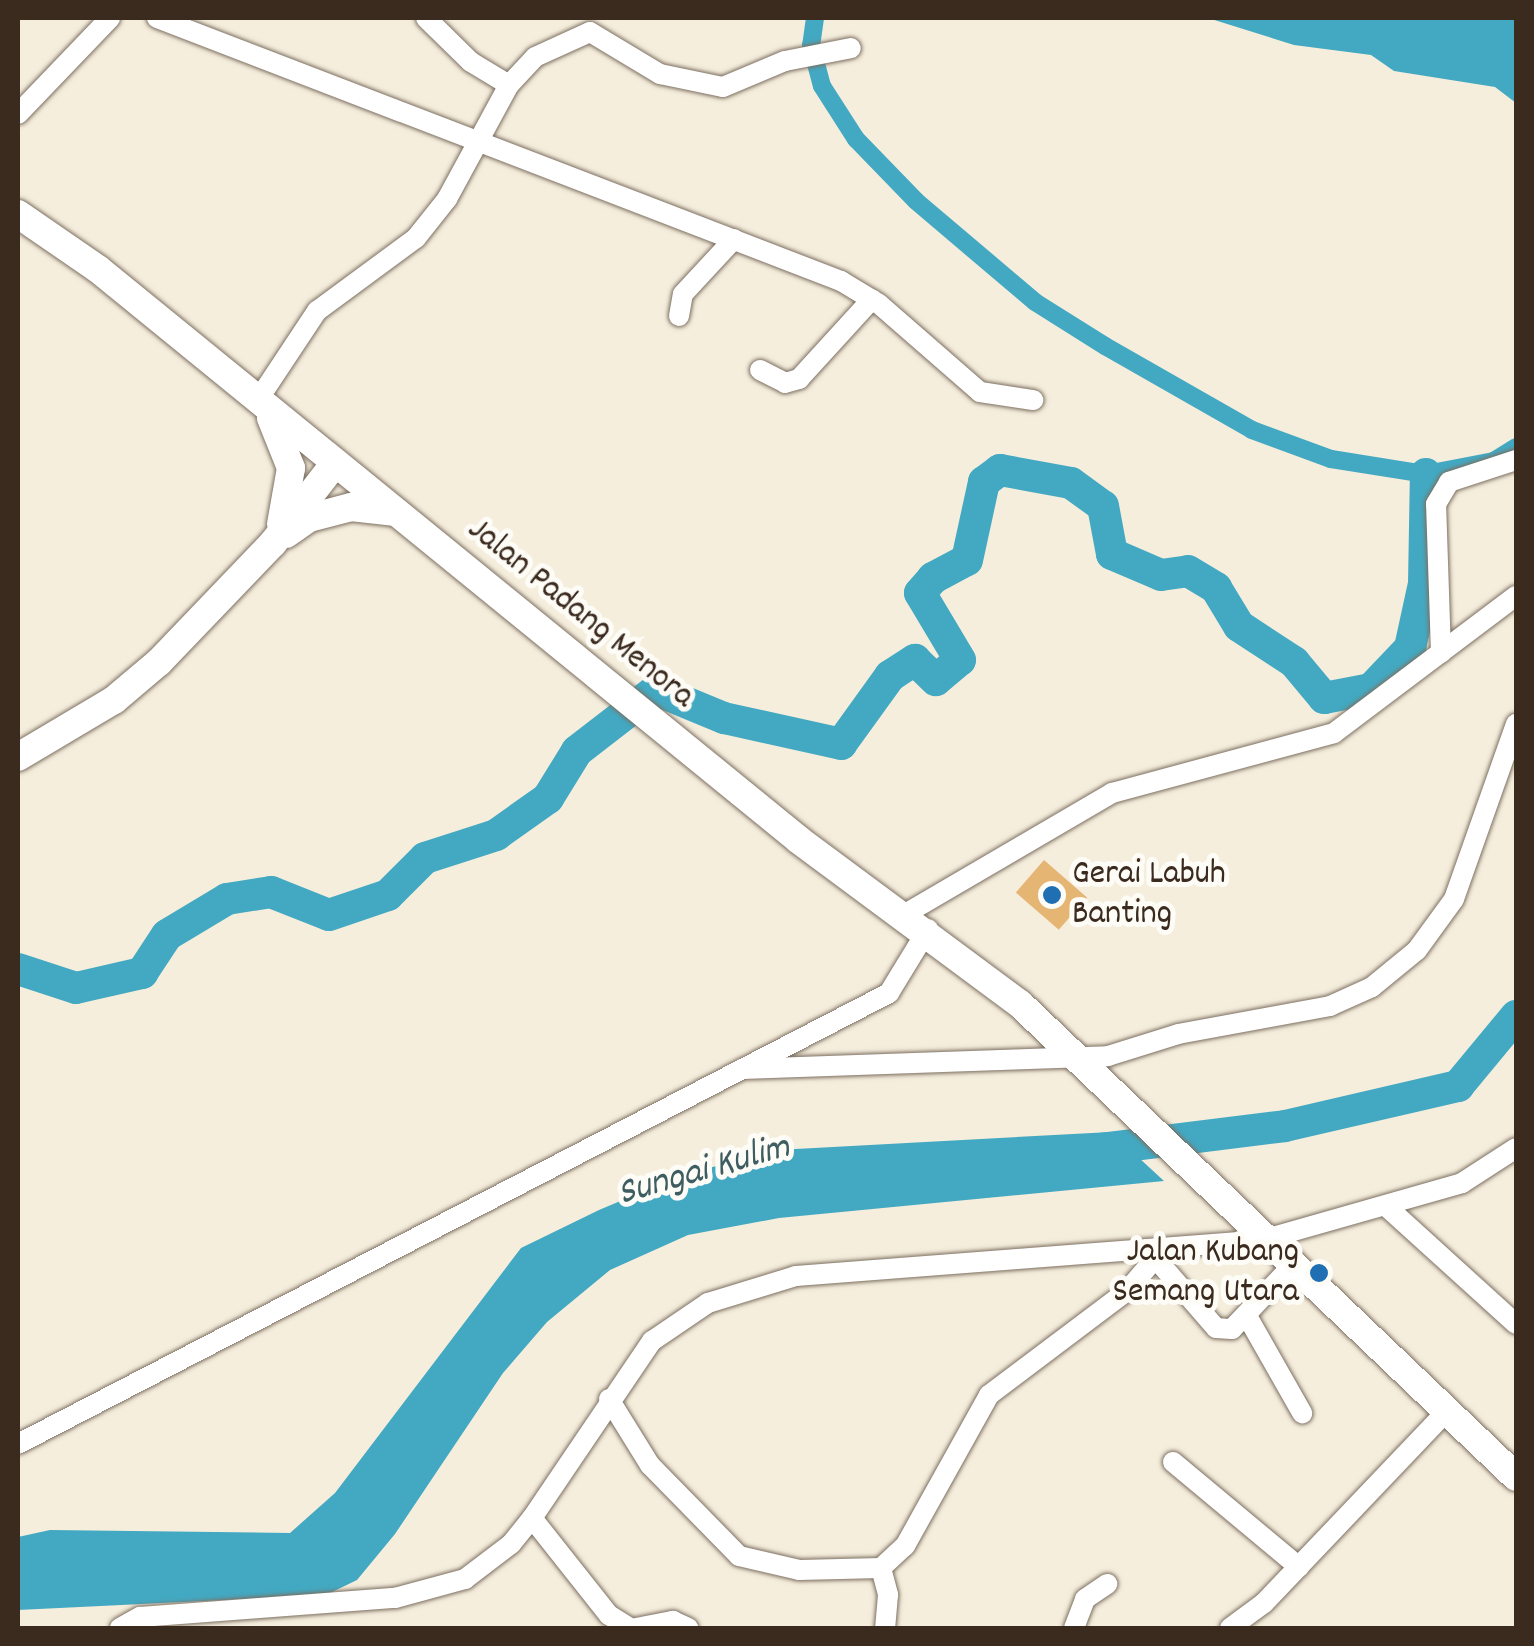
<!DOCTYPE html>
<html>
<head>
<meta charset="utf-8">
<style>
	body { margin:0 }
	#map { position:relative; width:1534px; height:1646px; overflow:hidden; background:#f6eedd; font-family:Dekko,sans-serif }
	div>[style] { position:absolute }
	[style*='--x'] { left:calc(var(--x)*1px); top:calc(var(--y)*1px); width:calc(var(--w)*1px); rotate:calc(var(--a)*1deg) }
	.water>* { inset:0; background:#43a9c2 }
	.canal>* { height:18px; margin:-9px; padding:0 9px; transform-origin:9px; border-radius:9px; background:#43a9c2 }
	.river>* { height:32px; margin:-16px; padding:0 16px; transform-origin:16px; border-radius:16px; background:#43a9c2 }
	.building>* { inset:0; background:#e5b574; transform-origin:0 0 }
	.roads { filter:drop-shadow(0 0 2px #7c6f61) drop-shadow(0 0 2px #7c6f61) }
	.street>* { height:20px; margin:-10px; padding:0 10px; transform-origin:10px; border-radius:10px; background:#fff }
	.secondary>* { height:28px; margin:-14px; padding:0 14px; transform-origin:14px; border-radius:14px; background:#fff }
	.dots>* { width:28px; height:28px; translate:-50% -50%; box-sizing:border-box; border:5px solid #fdfcf7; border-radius:50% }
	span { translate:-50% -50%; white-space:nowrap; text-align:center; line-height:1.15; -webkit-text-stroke:10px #fdfcf7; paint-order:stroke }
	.street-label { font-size:35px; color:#3b2a1e }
	.poi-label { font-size:35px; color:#3b2a1e }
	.left { translate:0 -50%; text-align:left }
	.right { translate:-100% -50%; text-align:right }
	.water-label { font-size:38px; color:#3e5d60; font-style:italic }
	.frame { position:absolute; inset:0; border:20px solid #3b2a1e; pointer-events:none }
</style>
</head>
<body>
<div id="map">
	<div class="water">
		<i style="clip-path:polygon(1208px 18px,1516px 18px,1516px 103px,1495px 87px,1394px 71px,1371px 55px,1294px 45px)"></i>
		<i style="clip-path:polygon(1111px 1132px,1164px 1181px,779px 1218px,688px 1235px,610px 1270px,547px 1322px,503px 1373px,395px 1534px,357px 1580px,326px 1595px,18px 1610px,18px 1537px,50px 1530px,290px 1533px,335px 1493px,521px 1248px,599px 1210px,682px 1175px,777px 1150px)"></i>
	</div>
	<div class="canal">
		<i style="--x:815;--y:18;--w:27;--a:98"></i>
		<i style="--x:811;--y:45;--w:42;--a:75"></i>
		<i style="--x:822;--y:86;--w:63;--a:57.3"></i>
		<i style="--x:856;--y:139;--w:86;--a:45.9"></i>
		<i style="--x:916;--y:201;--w:156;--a:40.3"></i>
		<i style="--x:1035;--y:302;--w:83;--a:32.2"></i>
		<i style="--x:1105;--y:346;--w:169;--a:29.7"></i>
		<i style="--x:1252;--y:430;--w:84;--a:20.2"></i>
		<i style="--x:1331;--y:459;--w:96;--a:9"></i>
		<i style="--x:1426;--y:474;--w:69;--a:-10.8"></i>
		<i style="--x:1494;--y:461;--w:26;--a:-32"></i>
	</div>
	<div class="river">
		<i style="--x:18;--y:969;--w:61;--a:18.1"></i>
		<i style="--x:76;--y:988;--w:68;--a:-12.8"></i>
		<i style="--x:142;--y:973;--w:45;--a:-56.7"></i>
		<i style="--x:167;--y:935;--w:70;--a:-31"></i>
		<i style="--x:227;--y:899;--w:45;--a:-9"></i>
		<i style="--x:271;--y:892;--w:62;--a:21.6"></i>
		<i style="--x:329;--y:915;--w:62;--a:-18.7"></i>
		<i style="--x:388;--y:895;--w:52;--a:-45"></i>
		<i style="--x:425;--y:858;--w:75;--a:-17.9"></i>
		<i style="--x:496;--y:835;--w:64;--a:-35.4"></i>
		<i style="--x:548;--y:798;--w:55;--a:-58.3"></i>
		<i style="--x:577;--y:751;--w:100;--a:-37.7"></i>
		<i style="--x:656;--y:690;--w:74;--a:22.4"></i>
		<i style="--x:724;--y:718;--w:120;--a:12.5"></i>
		<i style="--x:841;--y:744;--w:84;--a:-54.2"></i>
		<i style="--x:890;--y:676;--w:30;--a:-33"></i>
		<i style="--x:915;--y:660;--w:29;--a:44"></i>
		<i style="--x:936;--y:680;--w:31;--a:-40"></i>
		<i style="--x:960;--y:660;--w:78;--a:-120.8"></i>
		<i style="--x:920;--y:593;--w:20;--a:-49"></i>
		<i style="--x:933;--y:578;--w:38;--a:-28"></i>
		<i style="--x:967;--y:560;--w:80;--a:-77.7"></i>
		<i style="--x:984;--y:482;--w:20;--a:-37"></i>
		<i style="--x:1000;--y:470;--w:72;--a:10.4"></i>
		<i style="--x:1071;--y:483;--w:39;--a:36"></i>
		<i style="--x:1103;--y:506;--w:49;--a:79.4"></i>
		<i style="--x:1112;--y:554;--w:53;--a:23.2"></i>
		<i style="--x:1161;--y:575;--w:27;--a:-8"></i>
		<i style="--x:1188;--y:571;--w:33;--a:31"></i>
		<i style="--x:1216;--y:588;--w:44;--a:58.8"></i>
		<i style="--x:1239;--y:626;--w:66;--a:33.2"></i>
		<i style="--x:1294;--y:662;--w:47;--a:50.2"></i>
		<i style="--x:1324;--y:698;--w:48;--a:-10.8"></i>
		<i style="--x:1371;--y:689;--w:57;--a:-46.4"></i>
		<i style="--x:1410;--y:648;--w:66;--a:-77.7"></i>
		<i style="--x:1424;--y:584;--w:110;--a:-89"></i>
		<i style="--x:1085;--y:1151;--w:202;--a:-7.1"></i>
		<i style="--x:1285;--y:1126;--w:178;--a:-13"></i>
		<i style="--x:1458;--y:1086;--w:91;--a:-50.4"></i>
	</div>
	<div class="building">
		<i style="left:1044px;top:860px;width:57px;height:43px;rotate:41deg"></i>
	</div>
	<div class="roads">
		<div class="street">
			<i style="--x:157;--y:18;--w:733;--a:21.03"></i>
			<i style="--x:841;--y:281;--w:44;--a:31.2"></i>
			<i style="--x:879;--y:304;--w:134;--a:41.1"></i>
			<i style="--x:980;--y:392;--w:54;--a:8.6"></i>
			<i style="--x:426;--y:18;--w:63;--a:44.4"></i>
			<i style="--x:471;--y:62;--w:44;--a:31.2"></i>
			<i style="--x:18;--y:114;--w:133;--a:-46.2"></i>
			<i style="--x:679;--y:316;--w:22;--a:-80"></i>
			<i style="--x:683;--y:294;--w:75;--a:-47.2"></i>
			<i style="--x:760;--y:370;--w:28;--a:27"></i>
			<i style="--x:785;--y:383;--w:15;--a:-16"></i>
			<i style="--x:799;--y:379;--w:108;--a:-47.6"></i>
			<i style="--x:258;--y:400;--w:107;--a:-56.5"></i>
			<i style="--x:317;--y:311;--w:123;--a:-36.4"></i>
			<i style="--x:416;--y:238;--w:50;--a:-51.5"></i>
			<i style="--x:447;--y:199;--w:130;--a:-61.5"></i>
			<i style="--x:509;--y:85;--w:38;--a:-47"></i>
			<i style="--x:535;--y:57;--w:60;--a:-24.4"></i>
			<i style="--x:590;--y:32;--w:82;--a:31"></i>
			<i style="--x:660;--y:74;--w:64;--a:11.7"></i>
			<i style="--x:723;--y:87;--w:67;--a:-22.8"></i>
			<i style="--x:785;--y:61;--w:67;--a:-11.1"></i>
			<i style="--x:1441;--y:653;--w:149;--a:-91.9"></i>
			<i style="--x:1436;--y:504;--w:26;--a:-59"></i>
			<i style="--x:1449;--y:482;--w:71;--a:-18.2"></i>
			<i style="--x:905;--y:914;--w:240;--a:-30.3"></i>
			<i style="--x:1112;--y:793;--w:230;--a:-15.1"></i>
			<i style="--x:1334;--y:733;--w:228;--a:-37"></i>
			<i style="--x:742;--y:1069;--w:366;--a:-2"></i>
			<i style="--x:1108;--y:1056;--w:73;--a:-17.4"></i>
			<i style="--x:1178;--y:1034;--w:155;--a:-10.4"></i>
			<i style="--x:1330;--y:1006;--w:46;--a:-24.3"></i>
			<i style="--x:1372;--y:987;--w:58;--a:-39.4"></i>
			<i style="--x:1417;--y:950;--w:63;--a:-54"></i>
			<i style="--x:1454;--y:899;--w:186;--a:-70.5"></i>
			<i style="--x:1387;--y:1207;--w:174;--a:42.2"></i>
			<i style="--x:1157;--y:1260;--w:90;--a:49.1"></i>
			<i style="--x:1216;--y:1328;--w:16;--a:4"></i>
			<i style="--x:1232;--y:1329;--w:86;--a:-46.4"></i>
			<i style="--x:1247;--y:1316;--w:112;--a:60.4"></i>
			<i style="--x:609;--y:1399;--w:78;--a:58.2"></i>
			<i style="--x:650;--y:1465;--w:127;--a:45.6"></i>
			<i style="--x:739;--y:1556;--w:62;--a:13.1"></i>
			<i style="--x:799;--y:1570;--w:82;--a:-1.4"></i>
			<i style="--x:881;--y:1568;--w:33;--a:-43"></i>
			<i style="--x:905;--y:1546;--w:173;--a:-60.9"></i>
			<i style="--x:989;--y:1395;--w:173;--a:-37"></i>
			<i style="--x:1127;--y:1291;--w:57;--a:-49.3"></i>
			<i style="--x:18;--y:1444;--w:981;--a:-27.37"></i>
			<i style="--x:889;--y:993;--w:75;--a:-58.6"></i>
			<i style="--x:1173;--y:1462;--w:164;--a:39.8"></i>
			<i style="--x:532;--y:1518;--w:124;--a:51.6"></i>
			<i style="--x:609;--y:1615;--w:25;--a:32"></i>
			<i style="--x:881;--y:1568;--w:28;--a:75"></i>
			<i style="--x:888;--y:1595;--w:33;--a:95"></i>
			<i style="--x:120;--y:1628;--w:23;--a:-29"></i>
			<i style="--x:140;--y:1617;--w:256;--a:-4.3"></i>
			<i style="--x:395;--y:1598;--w:73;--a:-15.2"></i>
			<i style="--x:465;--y:1579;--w:58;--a:-37.3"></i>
			<i style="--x:511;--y:1544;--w:33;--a:-51"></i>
			<i style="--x:532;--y:1518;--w:214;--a:-55.9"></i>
			<i style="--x:652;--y:1341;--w:68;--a:-34.2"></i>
			<i style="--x:708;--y:1303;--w:92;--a:-17.1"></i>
			<i style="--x:796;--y:1276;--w:467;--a:-4.4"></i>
			<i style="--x:1262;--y:1240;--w:208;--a:-15.9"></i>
			<i style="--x:1462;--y:1183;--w:64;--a:-32.9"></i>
			<i style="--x:636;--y:1628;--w:38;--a:-11"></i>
			<i style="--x:673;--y:1621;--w:17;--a:25"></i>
			<i style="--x:1074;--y:1628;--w:31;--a:-69"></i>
			<i style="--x:1085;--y:1599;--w:27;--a:-34"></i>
			<i style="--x:1230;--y:1628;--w:42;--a:-36.3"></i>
			<i style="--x:1264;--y:1603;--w:264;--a:-46.4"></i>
		</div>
		<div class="secondary">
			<i style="--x:18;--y:214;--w:97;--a:34.5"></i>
			<i style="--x:98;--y:269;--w:904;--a:39.16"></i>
			<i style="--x:799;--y:840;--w:275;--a:36.6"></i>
			<i style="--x:1020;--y:1004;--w:685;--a:43.64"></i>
			<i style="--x:271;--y:418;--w:54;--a:68.2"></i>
			<i style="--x:291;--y:468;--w:57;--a:100.1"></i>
			<i style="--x:286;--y:534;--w:28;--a:-35"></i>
			<i style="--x:309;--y:518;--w:43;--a:-14.7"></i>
			<i style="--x:351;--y:507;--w:43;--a:6.6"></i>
			<i style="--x:18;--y:757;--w:112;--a:-30.7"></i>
			<i style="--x:114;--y:700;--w:59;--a:-40.2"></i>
			<i style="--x:159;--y:662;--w:165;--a:-46.2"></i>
			<i style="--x:273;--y:543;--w:101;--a:-52.2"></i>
		</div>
	</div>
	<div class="dots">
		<i style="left:1052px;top:895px;background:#1f6fb2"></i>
		<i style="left:1319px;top:1273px;background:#1f6fb2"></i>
	</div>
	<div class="street-label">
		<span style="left:580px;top:614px;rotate:39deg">Jalan Padang Menora</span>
	</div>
	<div class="poi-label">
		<span class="left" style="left:1072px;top:895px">Gerai Labuh<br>Banting</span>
		<span class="right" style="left:1299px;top:1273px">Jalan Kubang<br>Semang Utara</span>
	</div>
	<div class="water-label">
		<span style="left:704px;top:1172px;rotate:-16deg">Sungai Kulim</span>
	</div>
	<div class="frame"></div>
</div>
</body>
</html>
